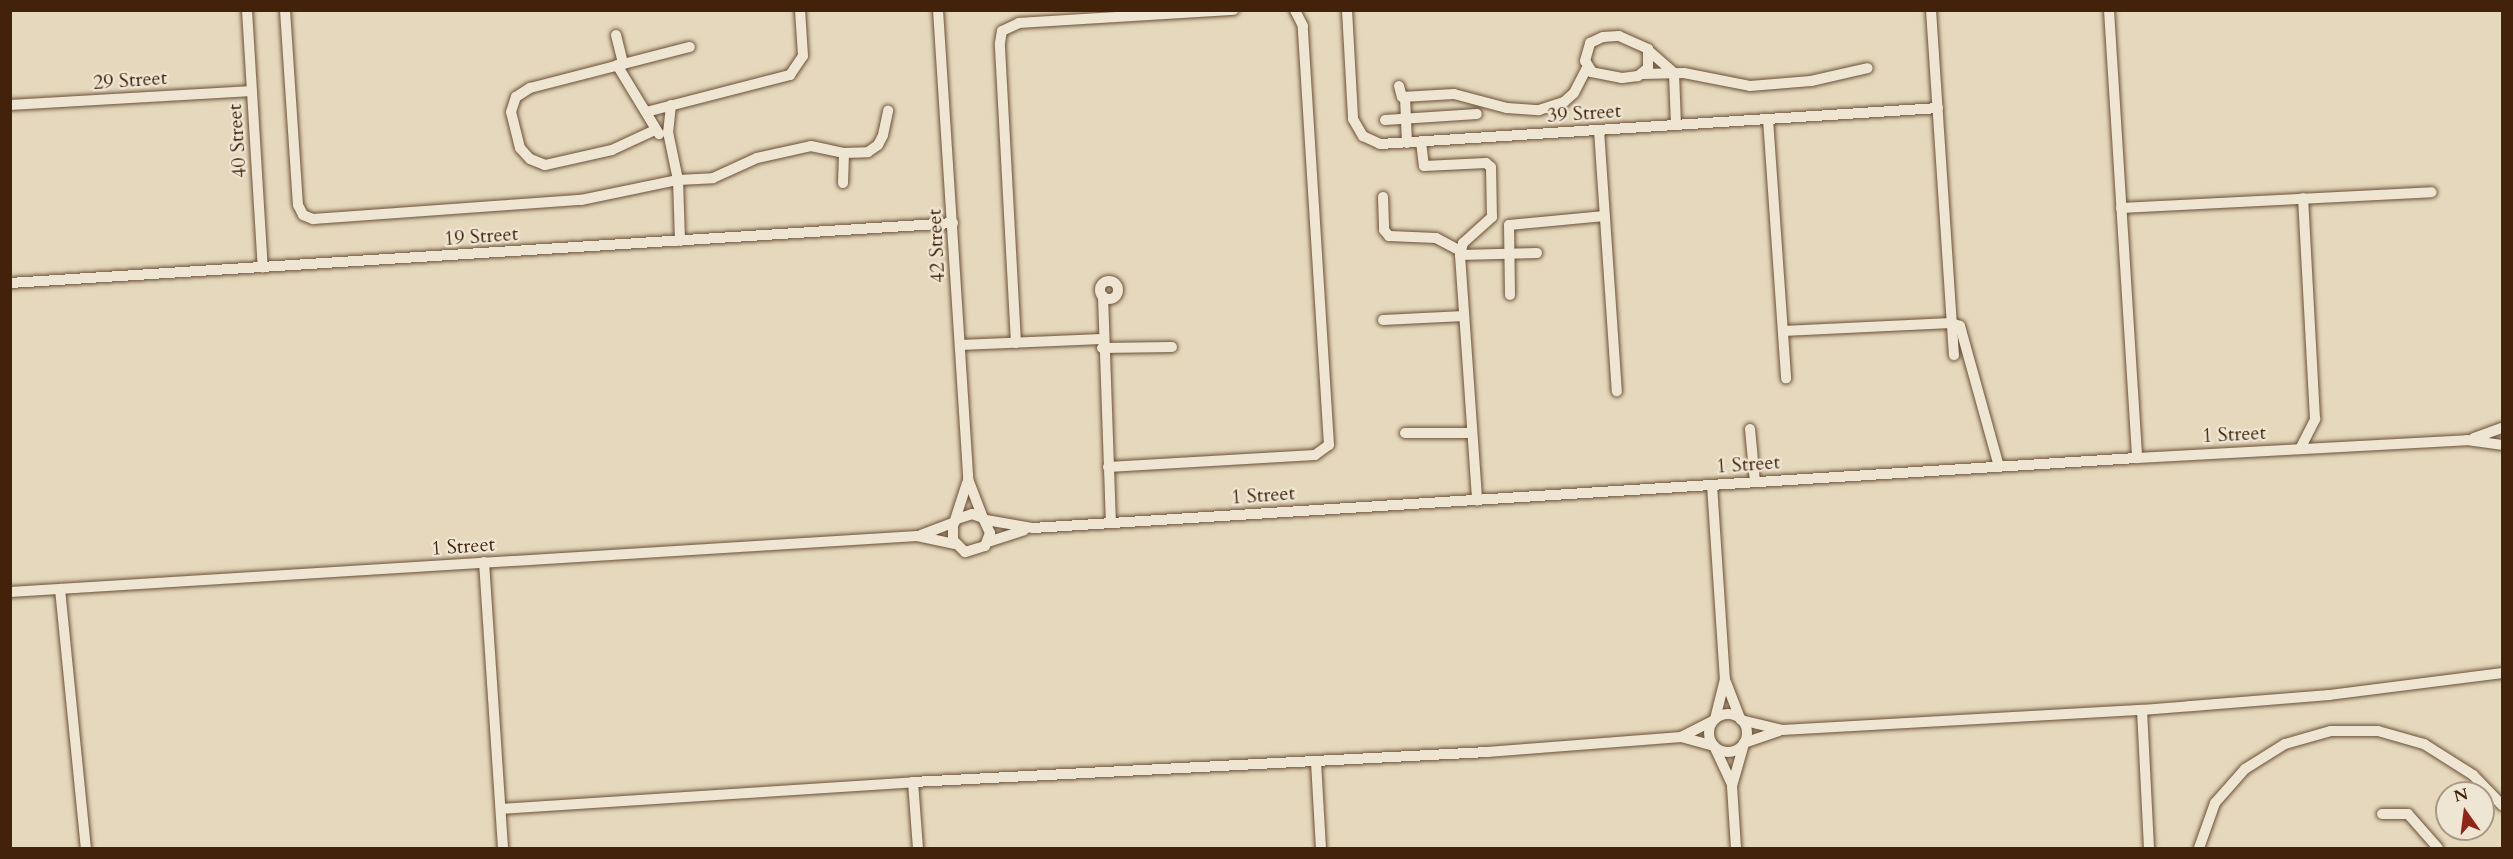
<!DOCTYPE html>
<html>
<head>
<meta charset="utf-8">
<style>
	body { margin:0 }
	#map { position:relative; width:2513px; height:859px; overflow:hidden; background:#e5d8bc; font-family:Cardo,serif }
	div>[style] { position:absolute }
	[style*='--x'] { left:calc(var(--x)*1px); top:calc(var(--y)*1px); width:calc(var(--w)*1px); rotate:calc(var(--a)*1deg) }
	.roads { filter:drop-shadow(0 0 2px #6b5037) drop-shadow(0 0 2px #6b5037) }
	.minor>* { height:10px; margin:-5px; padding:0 5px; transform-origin:5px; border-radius:5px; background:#eee6d3 }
	.minor>.ring { margin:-5px; padding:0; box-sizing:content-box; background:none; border:10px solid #eee6d3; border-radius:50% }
	span { translate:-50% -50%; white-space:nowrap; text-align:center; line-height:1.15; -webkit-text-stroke:4.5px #eee6d3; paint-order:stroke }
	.street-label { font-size:20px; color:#42220b }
	.frame { position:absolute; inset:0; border:12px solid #42220b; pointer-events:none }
	.north { position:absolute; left:2435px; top:781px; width:60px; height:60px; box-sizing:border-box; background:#eee6d3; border:2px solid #a99883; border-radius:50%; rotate:346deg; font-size:16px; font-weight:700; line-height:24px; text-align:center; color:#42220b }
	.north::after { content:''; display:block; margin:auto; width:21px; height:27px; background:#8f2418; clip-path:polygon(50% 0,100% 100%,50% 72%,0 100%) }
</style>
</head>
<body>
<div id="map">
	<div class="roads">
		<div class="minor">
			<i style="--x:247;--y:10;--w:258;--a:86.5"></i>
			<i style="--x:285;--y:10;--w:195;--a:86.2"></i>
			<i style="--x:298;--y:205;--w:11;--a:63"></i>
			<i style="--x:303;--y:215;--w:11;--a:22"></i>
			<i style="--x:313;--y:219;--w:269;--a:-4.1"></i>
			<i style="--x:581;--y:200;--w:99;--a:-11.7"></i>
			<i style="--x:678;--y:180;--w:35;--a:-3"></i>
			<i style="--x:713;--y:178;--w:48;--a:-24.4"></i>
			<i style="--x:757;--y:158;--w:55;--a:-12.5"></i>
			<i style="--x:811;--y:146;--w:34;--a:12"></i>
			<i style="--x:844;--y:153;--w:24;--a:-2"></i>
			<i style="--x:868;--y:152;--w:12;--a:-35"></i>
			<i style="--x:878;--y:145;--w:11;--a:-63"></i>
			<i style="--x:883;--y:135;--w:25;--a:-78"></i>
			<i style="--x:938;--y:10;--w:470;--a:86.3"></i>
			<i style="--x:968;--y:479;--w:42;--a:69"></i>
			<i style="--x:1347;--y:10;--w:109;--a:86.8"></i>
			<i style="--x:1353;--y:119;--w:20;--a:60"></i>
			<i style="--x:1363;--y:136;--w:19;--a:25"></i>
			<i style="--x:1380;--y:144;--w:559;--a:-3.69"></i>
			<i style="--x:1931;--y:10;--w:346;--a:86.2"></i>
			<i style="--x:2109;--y:10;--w:449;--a:86.4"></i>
			<i style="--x:616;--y:35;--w:30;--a:76"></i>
			<i style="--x:1619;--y:36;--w:32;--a:24"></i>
			<i style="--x:1648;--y:49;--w:19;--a:90"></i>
			<i style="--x:1648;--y:68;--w:13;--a:141"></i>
			<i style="--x:1638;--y:76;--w:16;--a:173"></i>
			<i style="--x:1622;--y:78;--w:31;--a:-169"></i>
			<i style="--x:1592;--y:72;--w:13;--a:-122"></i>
			<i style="--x:1585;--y:61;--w:19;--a:-74"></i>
			<i style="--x:1590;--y:43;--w:14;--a:-25"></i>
			<i style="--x:1603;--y:37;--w:16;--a:-4"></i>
			<i style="--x:1649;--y:51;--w:33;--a:41"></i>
			<i style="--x:617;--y:65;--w:81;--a:58.7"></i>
			<i style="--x:1674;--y:73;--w:52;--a:87.8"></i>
			<i style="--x:1642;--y:74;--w:42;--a:-1.4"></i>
			<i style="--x:1684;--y:73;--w:67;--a:11.1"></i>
			<i style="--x:1750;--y:86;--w:61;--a:-4.7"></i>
			<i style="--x:1811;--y:81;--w:58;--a:-12.8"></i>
			<i style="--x:1399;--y:86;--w:11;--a:75"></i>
			<i style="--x:1402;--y:97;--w:52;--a:-3.3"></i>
			<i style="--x:1454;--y:94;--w:55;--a:14.8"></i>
			<i style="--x:1507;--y:108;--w:32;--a:4"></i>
			<i style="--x:1539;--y:110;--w:26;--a:-18"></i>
			<i style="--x:1564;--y:102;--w:13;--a:-42"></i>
			<i style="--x:1574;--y:93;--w:29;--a:-63"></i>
			<i style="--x:1405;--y:97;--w:46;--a:87.5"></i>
			<i style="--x:10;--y:105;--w:242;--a:-3.3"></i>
			<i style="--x:671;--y:105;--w:27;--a:96"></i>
			<i style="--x:668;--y:132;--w:49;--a:78.2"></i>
			<i style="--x:678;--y:180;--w:61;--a:88.1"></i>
			<i style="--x:646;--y:112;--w:149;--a:-14.4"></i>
			<i style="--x:790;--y:75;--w:23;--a:-56"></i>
			<i style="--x:803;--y:56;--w:46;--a:-93.7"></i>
			<i style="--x:1768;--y:119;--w:260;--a:86"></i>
			<i style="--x:1385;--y:120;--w:92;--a:-3.7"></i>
			<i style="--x:655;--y:130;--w:47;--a:155.1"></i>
			<i style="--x:612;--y:150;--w:69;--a:167.4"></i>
			<i style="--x:545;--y:165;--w:16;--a:-158"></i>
			<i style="--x:530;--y:159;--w:15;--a:-132"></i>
			<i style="--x:520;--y:148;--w:37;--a:-104"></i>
			<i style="--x:511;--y:112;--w:16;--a:-72"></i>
			<i style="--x:516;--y:97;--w:17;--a:-33"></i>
			<i style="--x:530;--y:88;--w:165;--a:-14.4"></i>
			<i style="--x:1599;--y:130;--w:262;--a:86.1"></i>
			<i style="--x:1421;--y:142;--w:24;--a:83"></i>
			<i style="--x:1424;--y:166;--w:62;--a:-2.8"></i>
			<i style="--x:1486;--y:163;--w:6;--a:39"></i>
			<i style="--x:1491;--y:167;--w:50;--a:88.9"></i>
			<i style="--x:1492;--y:217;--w:39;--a:138"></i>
			<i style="--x:1463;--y:243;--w:12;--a:104"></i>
			<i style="--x:1460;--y:255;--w:246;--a:86"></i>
			<i style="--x:843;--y:183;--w:30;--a:-88"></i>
			<i style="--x:1383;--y:197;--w:33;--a:88"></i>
			<i style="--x:1384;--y:230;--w:8;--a:50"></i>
			<i style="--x:1389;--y:236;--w:47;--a:2.4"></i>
			<i style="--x:1436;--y:238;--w:27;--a:28"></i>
			<i style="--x:2121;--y:208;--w:311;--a:-2.9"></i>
			<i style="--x:1460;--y:255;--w:77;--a:-1.5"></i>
			<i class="ring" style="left:1100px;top:281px;width:8px;height:8px"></i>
			<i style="--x:10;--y:283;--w:945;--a:-3.64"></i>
			<i style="--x:1510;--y:295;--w:70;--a:-90.8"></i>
			<i style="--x:1509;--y:225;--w:96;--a:-5.4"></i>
			<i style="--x:1103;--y:296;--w:227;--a:88"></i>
			<i style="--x:1383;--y:320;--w:81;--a:-2.8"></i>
			<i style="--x:1783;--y:331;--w:168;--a:-2.7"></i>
			<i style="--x:1951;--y:323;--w:9;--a:18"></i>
			<i style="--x:1960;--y:326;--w:146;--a:74.5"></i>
			<i style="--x:1016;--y:343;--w:300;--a:-93.1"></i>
			<i style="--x:1000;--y:43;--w:12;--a:-81"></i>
			<i style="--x:1002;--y:31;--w:19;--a:-25"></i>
			<i style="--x:1019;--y:23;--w:215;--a:-3.5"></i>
			<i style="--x:960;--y:345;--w:142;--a:-2.4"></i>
			<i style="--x:1102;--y:348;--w:70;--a:-0.8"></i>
			<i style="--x:1750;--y:429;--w:53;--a:84.6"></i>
			<i style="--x:1405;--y:433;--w:67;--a:0"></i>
			<i style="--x:2474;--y:438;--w:30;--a:-20"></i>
			<i style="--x:2300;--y:449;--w:34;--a:-63"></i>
			<i style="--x:2315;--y:419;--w:221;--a:-93.1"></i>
			<i style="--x:1108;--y:467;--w:207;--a:-3.3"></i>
			<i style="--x:1315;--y:455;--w:17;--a:-36"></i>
			<i style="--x:1329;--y:445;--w:420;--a:-93.6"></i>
			<i style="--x:1303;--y:26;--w:18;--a:-117"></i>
			<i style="--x:1712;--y:485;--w:194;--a:86.2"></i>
			<i style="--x:1725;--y:679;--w:41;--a:104"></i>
			<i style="--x:957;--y:519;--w:16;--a:-18"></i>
			<i style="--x:972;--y:514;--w:12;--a:20"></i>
			<i style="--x:983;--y:518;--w:17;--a:65"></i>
			<i style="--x:990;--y:533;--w:14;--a:111"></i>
			<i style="--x:985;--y:546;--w:21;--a:163"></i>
			<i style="--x:965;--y:552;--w:17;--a:-135"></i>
			<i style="--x:953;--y:540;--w:14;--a:-90"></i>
			<i style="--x:953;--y:526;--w:45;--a:-72"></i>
			<i style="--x:986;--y:520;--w:48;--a:9.7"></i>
			<i style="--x:1033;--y:528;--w:1106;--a:-3.63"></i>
			<i style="--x:2137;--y:458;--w:330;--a:-3.1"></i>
			<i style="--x:2467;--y:440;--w:35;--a:8"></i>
			<i style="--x:921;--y:535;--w:36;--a:-21"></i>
			<i style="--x:988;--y:542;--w:38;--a:-18"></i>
			<i style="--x:484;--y:562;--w:287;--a:86.2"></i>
			<i style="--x:60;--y:589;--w:260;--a:84.3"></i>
			<i style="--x:10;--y:592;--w:909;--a:-3.53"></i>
			<i style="--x:917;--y:536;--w:39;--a:12"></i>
			<i style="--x:1726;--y:682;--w:39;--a:69"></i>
			<i style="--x:2142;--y:710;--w:138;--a:87.1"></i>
			<i class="ring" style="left:1709px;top:714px;width:28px;height:28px"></i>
			<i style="--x:1741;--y:720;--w:42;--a:13.7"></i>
			<i style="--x:1782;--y:730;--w:361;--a:-3.2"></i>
			<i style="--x:2142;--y:710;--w:188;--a:-4.6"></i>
			<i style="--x:2329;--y:695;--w:174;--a:-7.2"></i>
			<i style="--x:1681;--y:737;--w:36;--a:-27"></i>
			<i style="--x:1744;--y:743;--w:37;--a:-19"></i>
			<i style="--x:1715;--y:748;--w:38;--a:65"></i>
			<i style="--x:1316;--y:762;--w:86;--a:86.7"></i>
			<i style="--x:913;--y:782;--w:66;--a:85.7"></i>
			<i style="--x:501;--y:809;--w:413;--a:-3.7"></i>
			<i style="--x:913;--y:782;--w:575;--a:-2.99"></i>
			<i style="--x:1487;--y:752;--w:195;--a:-4.4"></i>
			<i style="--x:1681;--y:737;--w:34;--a:15"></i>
			<i style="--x:2382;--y:814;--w:26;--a:0"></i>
			<i style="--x:2408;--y:814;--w:45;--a:48.6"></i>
			<i style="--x:1736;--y:848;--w:62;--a:-93.7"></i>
			<i style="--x:1732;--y:786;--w:44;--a:-74.1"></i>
			<i style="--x:2199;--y:848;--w:48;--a:-70.4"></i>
			<i style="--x:2215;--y:803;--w:45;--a:-48.6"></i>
			<i style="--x:2245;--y:769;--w:47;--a:-32"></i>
			<i style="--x:2285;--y:744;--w:48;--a:-15.8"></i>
			<i style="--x:2331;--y:731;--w:47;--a:0"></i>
			<i style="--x:2378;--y:731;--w:48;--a:15.8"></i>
			<i style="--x:2424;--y:744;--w:58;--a:32.3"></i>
			<i style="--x:2473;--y:775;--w:42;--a:46"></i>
		</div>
	</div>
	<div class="street-label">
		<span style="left:130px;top:80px;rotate:-4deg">29 Street</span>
		<span style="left:1584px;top:113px;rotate:-4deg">39 Street</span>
		<span style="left:237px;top:141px;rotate:-94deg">40 Street</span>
		<span style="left:481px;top:236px;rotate:-4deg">19 Street</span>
		<span style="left:936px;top:246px;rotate:-93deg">42 Street</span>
		<span style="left:2234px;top:434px;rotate:-3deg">1 Street</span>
		<span style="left:1748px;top:464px;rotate:-4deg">1 Street</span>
		<span style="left:1263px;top:495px;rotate:-4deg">1 Street</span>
		<span style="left:463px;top:546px;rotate:-4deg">1 Street</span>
	</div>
	<div class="frame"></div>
	<div class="north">N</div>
</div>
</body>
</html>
